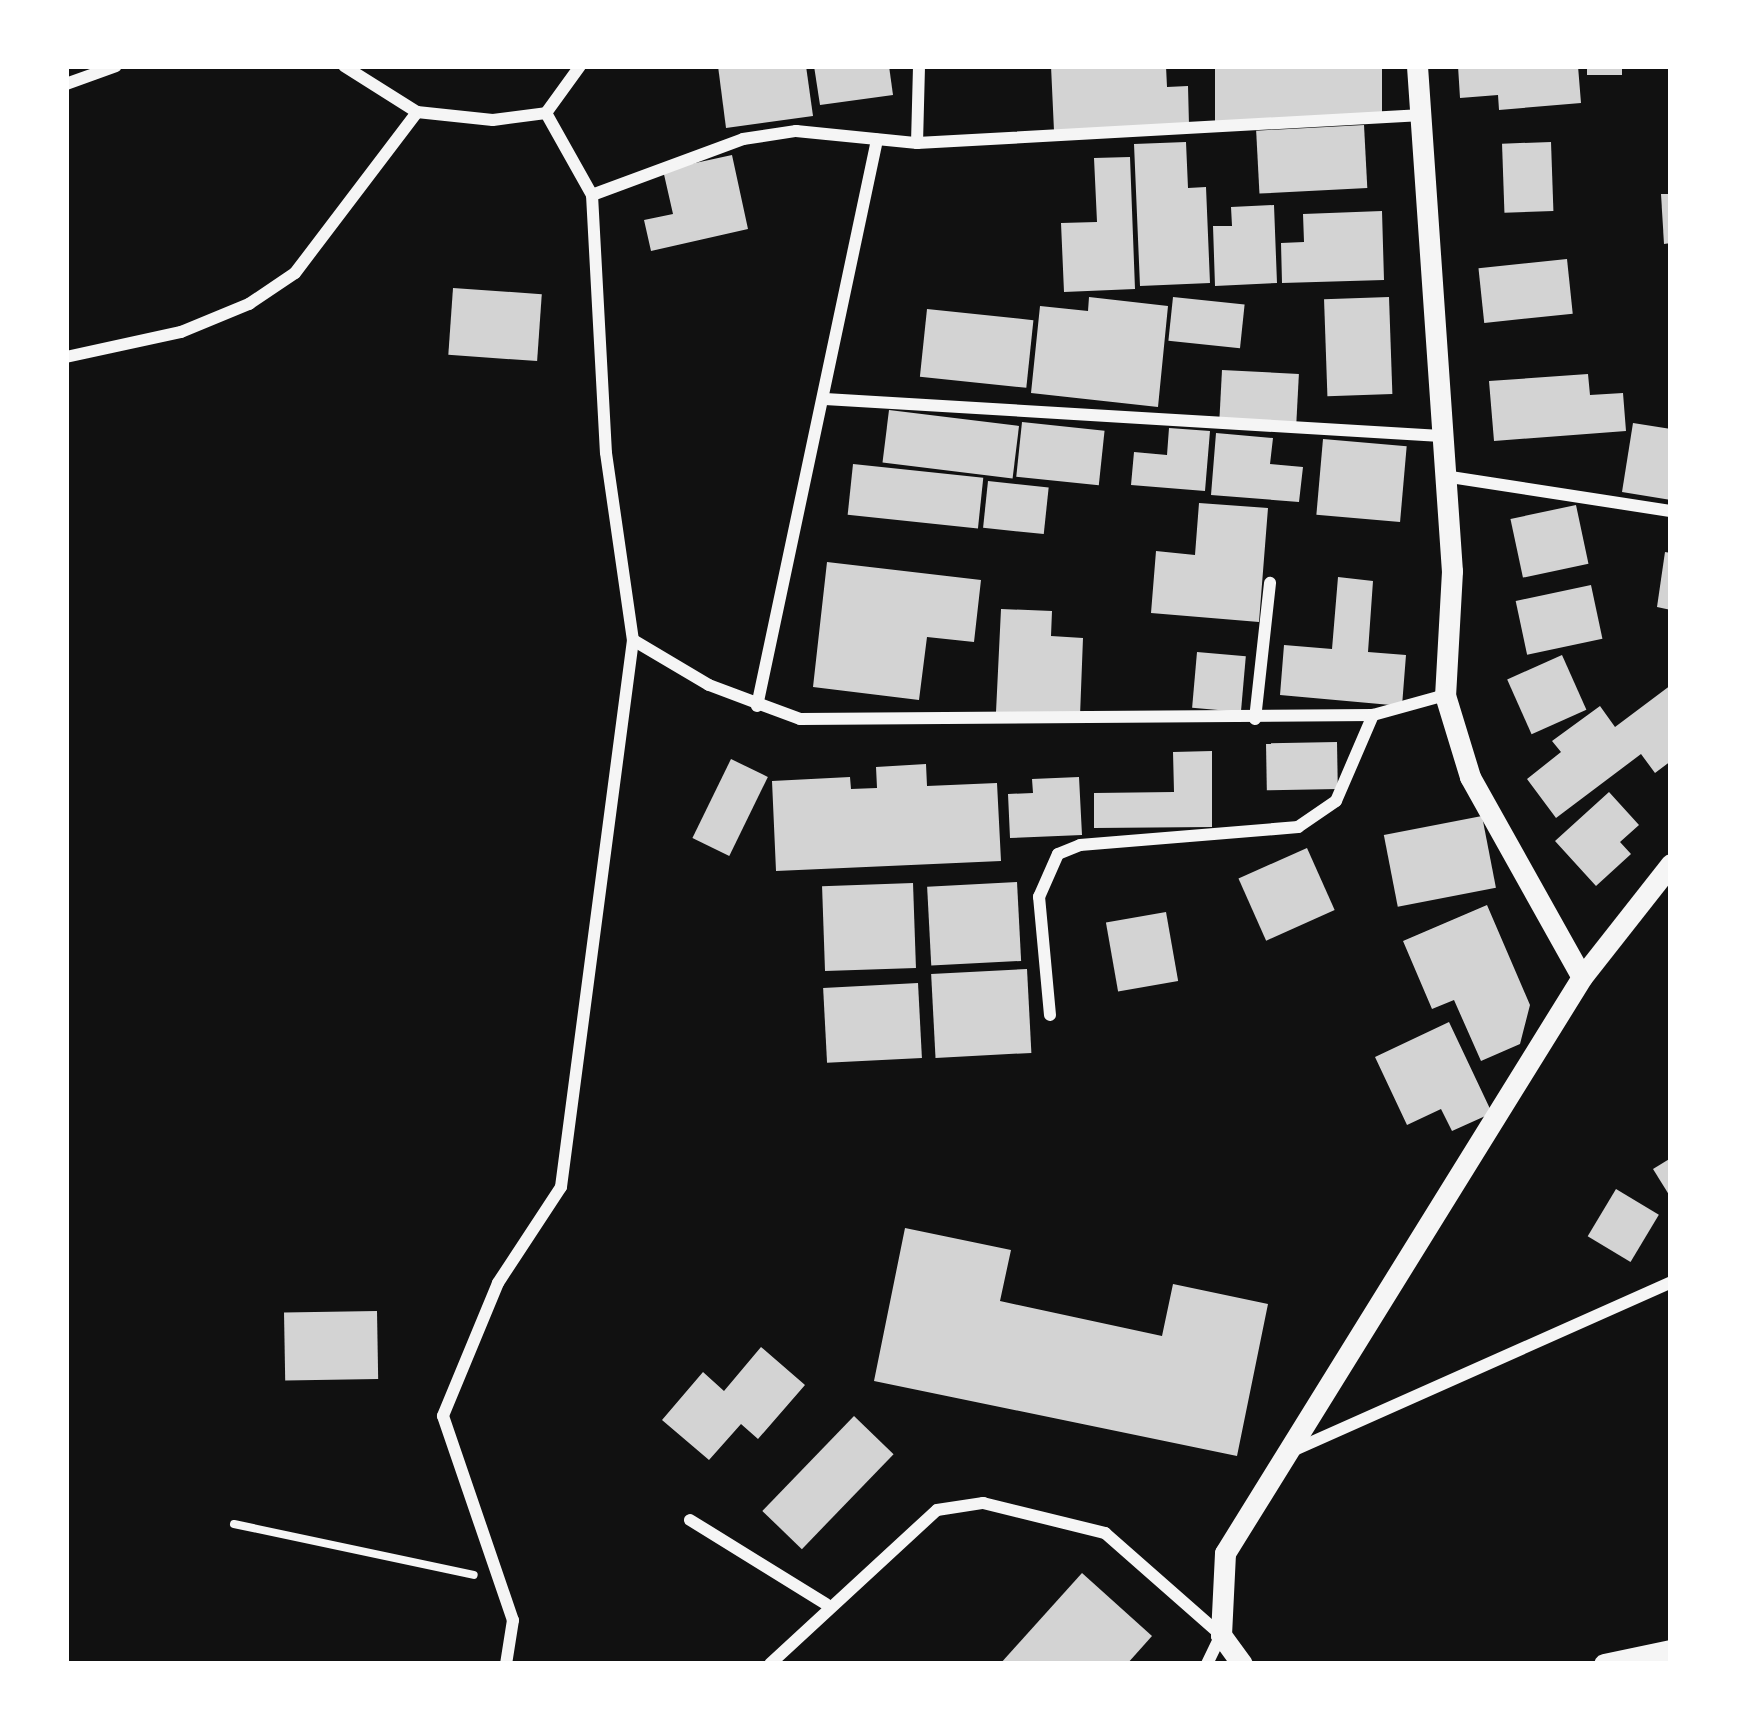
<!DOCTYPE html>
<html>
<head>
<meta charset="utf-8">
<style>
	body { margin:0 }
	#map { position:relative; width:1737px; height:1730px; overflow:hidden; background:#111; font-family:Karla,sans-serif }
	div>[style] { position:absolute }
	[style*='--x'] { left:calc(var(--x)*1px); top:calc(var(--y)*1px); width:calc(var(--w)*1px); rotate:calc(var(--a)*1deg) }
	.building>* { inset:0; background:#d3d3d3; transform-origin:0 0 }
	.path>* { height:8px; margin:-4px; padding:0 4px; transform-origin:4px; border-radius:4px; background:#f5f5f5 }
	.minor>* { height:12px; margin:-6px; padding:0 6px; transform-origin:6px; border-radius:6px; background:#f5f5f5 }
	.tertiary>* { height:21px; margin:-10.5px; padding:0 10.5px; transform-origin:10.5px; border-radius:10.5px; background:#f5f5f5 }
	span { translate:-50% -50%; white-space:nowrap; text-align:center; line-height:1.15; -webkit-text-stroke:10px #fff; paint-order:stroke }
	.frame { position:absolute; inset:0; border:69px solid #fff; pointer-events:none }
</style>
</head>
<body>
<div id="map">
	<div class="building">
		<i style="clip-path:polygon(718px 66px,806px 66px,813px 116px,726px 128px)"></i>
		<i style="clip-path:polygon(814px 66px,889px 66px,893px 95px,820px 105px)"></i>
		<i style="clip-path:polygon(1051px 66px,1166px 66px,1167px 87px,1188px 86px,1189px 125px,1054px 131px)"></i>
		<i style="left:1215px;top:66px;width:167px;height:56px"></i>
		<i style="clip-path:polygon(1458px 66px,1578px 66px,1581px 103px,1499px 110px,1498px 95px,1460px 98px)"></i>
		<i style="left:1587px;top:66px;width:35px;height:9px"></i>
		<i style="left:1364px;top:125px;width:63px;height:108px;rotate:87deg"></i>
		<i style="clip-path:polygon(1186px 142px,1188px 188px,1206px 187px,1210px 283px,1140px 286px,1134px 144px)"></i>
		<i style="left:1551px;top:142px;width:69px;height:49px;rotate:88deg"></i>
		<i style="clip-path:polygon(732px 155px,748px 229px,651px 251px,644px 220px,673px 214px,663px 170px)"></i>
		<i style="clip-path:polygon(1130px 157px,1135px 289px,1064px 292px,1061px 223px,1097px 222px,1094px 158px)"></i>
		<i style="clip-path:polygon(1661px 194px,1671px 194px,1671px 243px,1664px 244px)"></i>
		<i style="clip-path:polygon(1274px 205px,1277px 283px,1215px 286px,1213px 226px,1232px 226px,1231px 207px)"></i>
		<i style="clip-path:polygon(1382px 211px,1384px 280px,1282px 283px,1281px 243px,1304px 242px,1303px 214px)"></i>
		<i style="left:1567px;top:259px;width:55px;height:89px;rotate:84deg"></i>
		<i style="left:453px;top:288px;width:89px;height:67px;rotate:4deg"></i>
		<i style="clip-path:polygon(1089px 297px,1168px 306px,1158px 407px,1031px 393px,1040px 306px,1088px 311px)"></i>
		<i style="left:1173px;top:297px;width:72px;height:44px;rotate:6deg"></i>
		<i style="left:1389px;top:297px;width:97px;height:65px;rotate:88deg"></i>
		<i style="left:927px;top:309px;width:107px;height:68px;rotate:6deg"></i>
		<i style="left:1222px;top:370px;width:77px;height:49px;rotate:3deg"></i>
		<i style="clip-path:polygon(1588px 374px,1590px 395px,1623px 393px,1626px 431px,1494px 441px,1489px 381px)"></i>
		<i style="left:889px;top:410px;width:131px;height:53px;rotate:7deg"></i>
		<i style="left:1022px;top:422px;width:83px;height:55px;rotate:6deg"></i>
		<i style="clip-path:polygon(1633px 423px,1671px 429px,1671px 500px,1622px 492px)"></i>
		<i style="clip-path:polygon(1169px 428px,1210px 431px,1205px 491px,1131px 485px,1134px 452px,1167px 455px)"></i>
		<i style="clip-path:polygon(1216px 433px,1273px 438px,1270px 464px,1303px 467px,1299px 502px,1211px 495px)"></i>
		<i style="left:1323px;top:439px;width:84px;height:76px;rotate:5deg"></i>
		<i style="left:853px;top:464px;width:131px;height:51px;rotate:6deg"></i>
		<i style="left:988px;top:481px;width:61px;height:47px;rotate:6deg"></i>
		<i style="clip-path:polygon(1199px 503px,1268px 508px,1259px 622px,1151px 613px,1156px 551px,1195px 555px)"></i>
		<i style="left:1576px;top:505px;width:60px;height:67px;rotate:78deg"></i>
		<i style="clip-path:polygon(1665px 552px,1671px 553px,1671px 610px,1657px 607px)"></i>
		<i style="clip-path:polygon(827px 562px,981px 580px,974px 642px,927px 637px,919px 700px,813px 687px)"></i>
		<i style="clip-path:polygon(1338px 577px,1373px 581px,1368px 652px,1406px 655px,1402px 706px,1280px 695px,1284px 645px,1332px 649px)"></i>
		<i style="left:1591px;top:585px;width:55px;height:77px;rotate:78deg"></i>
		<i style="clip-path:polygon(1001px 609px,1052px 611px,1051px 636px,1083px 638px,1080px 716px,996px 712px)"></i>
		<i style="left:1197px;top:652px;width:49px;height:56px;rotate:5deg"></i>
		<i style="left:1562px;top:655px;width:60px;height:60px;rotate:66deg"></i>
		<i style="clip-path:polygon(1671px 685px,1671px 761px,1655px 773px,1641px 754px,1556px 818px,1527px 779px,1561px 752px,1552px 741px,1600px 706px,1615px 727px)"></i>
		<i style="left:1337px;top:742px;width:47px;height:71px;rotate:89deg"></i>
		<i style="clip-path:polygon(1212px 751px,1212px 827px,1094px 828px,1094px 793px,1174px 792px,1173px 752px)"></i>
		<i style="left:731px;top:759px;width:41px;height:88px;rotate:26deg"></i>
		<i style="clip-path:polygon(926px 764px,927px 786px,997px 783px,1001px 861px,776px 871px,772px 781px,850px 777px,851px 789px,877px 788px,876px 767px)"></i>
		<i style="clip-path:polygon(1079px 777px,1082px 835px,1010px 838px,1008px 794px,1033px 793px,1032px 779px)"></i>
		<i style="clip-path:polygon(1609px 792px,1639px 825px,1620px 842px,1631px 854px,1596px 886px,1555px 841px)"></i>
		<i style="left:1482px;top:816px;width:73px;height:100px;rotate:79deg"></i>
		<i style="left:1307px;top:848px;width:68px;height:75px;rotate:66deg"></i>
		<i style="left:1017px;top:882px;width:79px;height:90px;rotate:87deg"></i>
		<i style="left:913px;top:883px;width:85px;height:91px;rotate:88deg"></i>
		<i style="clip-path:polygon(1487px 905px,1530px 1005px,1520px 1044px,1481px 1061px,1454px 1000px,1432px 1009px,1403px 941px)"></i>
		<i style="left:1166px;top:912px;width:70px;height:61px;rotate:80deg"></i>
		<i style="left:1027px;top:969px;width:84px;height:96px;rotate:87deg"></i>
		<i style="left:918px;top:983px;width:75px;height:95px;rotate:87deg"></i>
		<i style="clip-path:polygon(1449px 1022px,1492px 1113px,1452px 1131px,1441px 1109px,1407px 1125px,1375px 1057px)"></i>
		<i style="clip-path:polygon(1671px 1158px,1671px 1198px,1653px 1169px)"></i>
		<i style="left:1616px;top:1189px;width:50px;height:55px;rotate:31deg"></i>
		<i style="clip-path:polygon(905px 1228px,1011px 1250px,1000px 1301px,1162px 1336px,1173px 1284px,1268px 1304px,1237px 1456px,874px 1381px)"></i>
		<i style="left:377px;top:1311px;width:68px;height:93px;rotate:89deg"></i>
		<i style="clip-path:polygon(761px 1347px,805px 1385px,758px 1439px,741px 1424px,709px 1460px,662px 1420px,703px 1372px,724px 1391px)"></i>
		<i style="left:854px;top:1416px;width:55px;height:132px;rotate:44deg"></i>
		<i style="clip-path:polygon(1082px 1573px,1152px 1636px,1127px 1664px,1000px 1664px)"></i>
	</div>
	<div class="path">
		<i style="--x:234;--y:1524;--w:245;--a:12"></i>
	</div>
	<div class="minor">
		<i style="--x:344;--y:66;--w:86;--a:32.2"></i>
		<i style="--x:417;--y:112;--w:76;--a:6"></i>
		<i style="--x:493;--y:120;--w:53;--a:-7.5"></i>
		<i style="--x:546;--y:113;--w:94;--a:60.7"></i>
		<i style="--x:592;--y:195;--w:258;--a:86.9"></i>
		<i style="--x:606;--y:453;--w:189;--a:81.8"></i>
		<i style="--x:633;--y:640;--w:552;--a:97.5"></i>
		<i style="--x:561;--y:1187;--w:115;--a:123.3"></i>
		<i style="--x:498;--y:1283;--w:144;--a:112.5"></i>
		<i style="--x:443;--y:1416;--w:216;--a:71.1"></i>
		<i style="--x:513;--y:1620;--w:45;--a:99"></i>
		<i style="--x:66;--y:84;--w:53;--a:-19.8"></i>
		<i style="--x:546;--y:113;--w:58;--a:-54.1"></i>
		<i style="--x:917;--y:143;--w:77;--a:-88.5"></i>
		<i style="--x:592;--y:195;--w:161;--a:-20.3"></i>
		<i style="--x:743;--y:139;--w:54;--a:-8.6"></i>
		<i style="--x:796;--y:131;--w:122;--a:5.7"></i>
		<i style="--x:917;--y:143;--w:506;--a:-3.17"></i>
		<i style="--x:66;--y:357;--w:118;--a:-12.3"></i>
		<i style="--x:181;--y:332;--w:74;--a:-22.4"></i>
		<i style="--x:249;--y:304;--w:55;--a:-34"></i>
		<i style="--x:295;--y:273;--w:202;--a:-52.8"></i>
		<i style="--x:825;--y:399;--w:617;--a:3.44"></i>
		<i style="--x:1444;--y:476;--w:229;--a:8.8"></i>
		<i style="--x:633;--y:640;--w:88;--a:30.6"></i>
		<i style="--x:709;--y:685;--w:97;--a:20.5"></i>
		<i style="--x:800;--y:719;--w:573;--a:-0.4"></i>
		<i style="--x:1373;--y:715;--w:75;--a:-15.5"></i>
		<i style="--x:757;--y:706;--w:579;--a:-78.03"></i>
		<i style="--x:1255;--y:719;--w:137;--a:-83.7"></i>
		<i style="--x:1050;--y:1015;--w:119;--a:-95.3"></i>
		<i style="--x:1039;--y:897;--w:47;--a:-66.2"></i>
		<i style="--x:1058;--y:854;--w:24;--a:-22"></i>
		<i style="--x:1080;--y:845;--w:219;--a:-4.7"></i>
		<i style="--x:1298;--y:827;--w:46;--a:-34.4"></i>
		<i style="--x:1336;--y:801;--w:94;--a:-66.7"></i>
		<i style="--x:1292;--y:1451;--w:415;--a:-24"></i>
		<i style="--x:690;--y:1520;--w:160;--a:31.7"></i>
		<i style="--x:770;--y:1664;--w:227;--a:-42.7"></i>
		<i style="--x:937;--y:1510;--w:47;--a:-8.7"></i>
		<i style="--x:983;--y:1503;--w:126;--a:13.8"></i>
		<i style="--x:1105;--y:1533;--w:154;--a:41.3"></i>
		<i style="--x:1221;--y:1635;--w:32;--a:116"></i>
	</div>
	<div class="tertiary">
		<i style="--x:1417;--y:66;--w:506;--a:86.04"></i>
		<i style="--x:1452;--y:571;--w:124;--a:93.2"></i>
		<i style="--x:1445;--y:695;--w:86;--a:73"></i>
		<i style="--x:1470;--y:777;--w:229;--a:60.8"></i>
		<i style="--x:1242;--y:1664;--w:36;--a:-126"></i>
		<i style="--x:1221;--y:1635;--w:82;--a:-87.2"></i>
		<i style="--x:1225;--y:1553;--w:678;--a:-58.21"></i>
		<i style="--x:1582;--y:977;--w:144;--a:-51.8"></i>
		<i style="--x:1604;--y:1664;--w:68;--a:-11.8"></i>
	</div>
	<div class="frame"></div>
</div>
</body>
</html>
